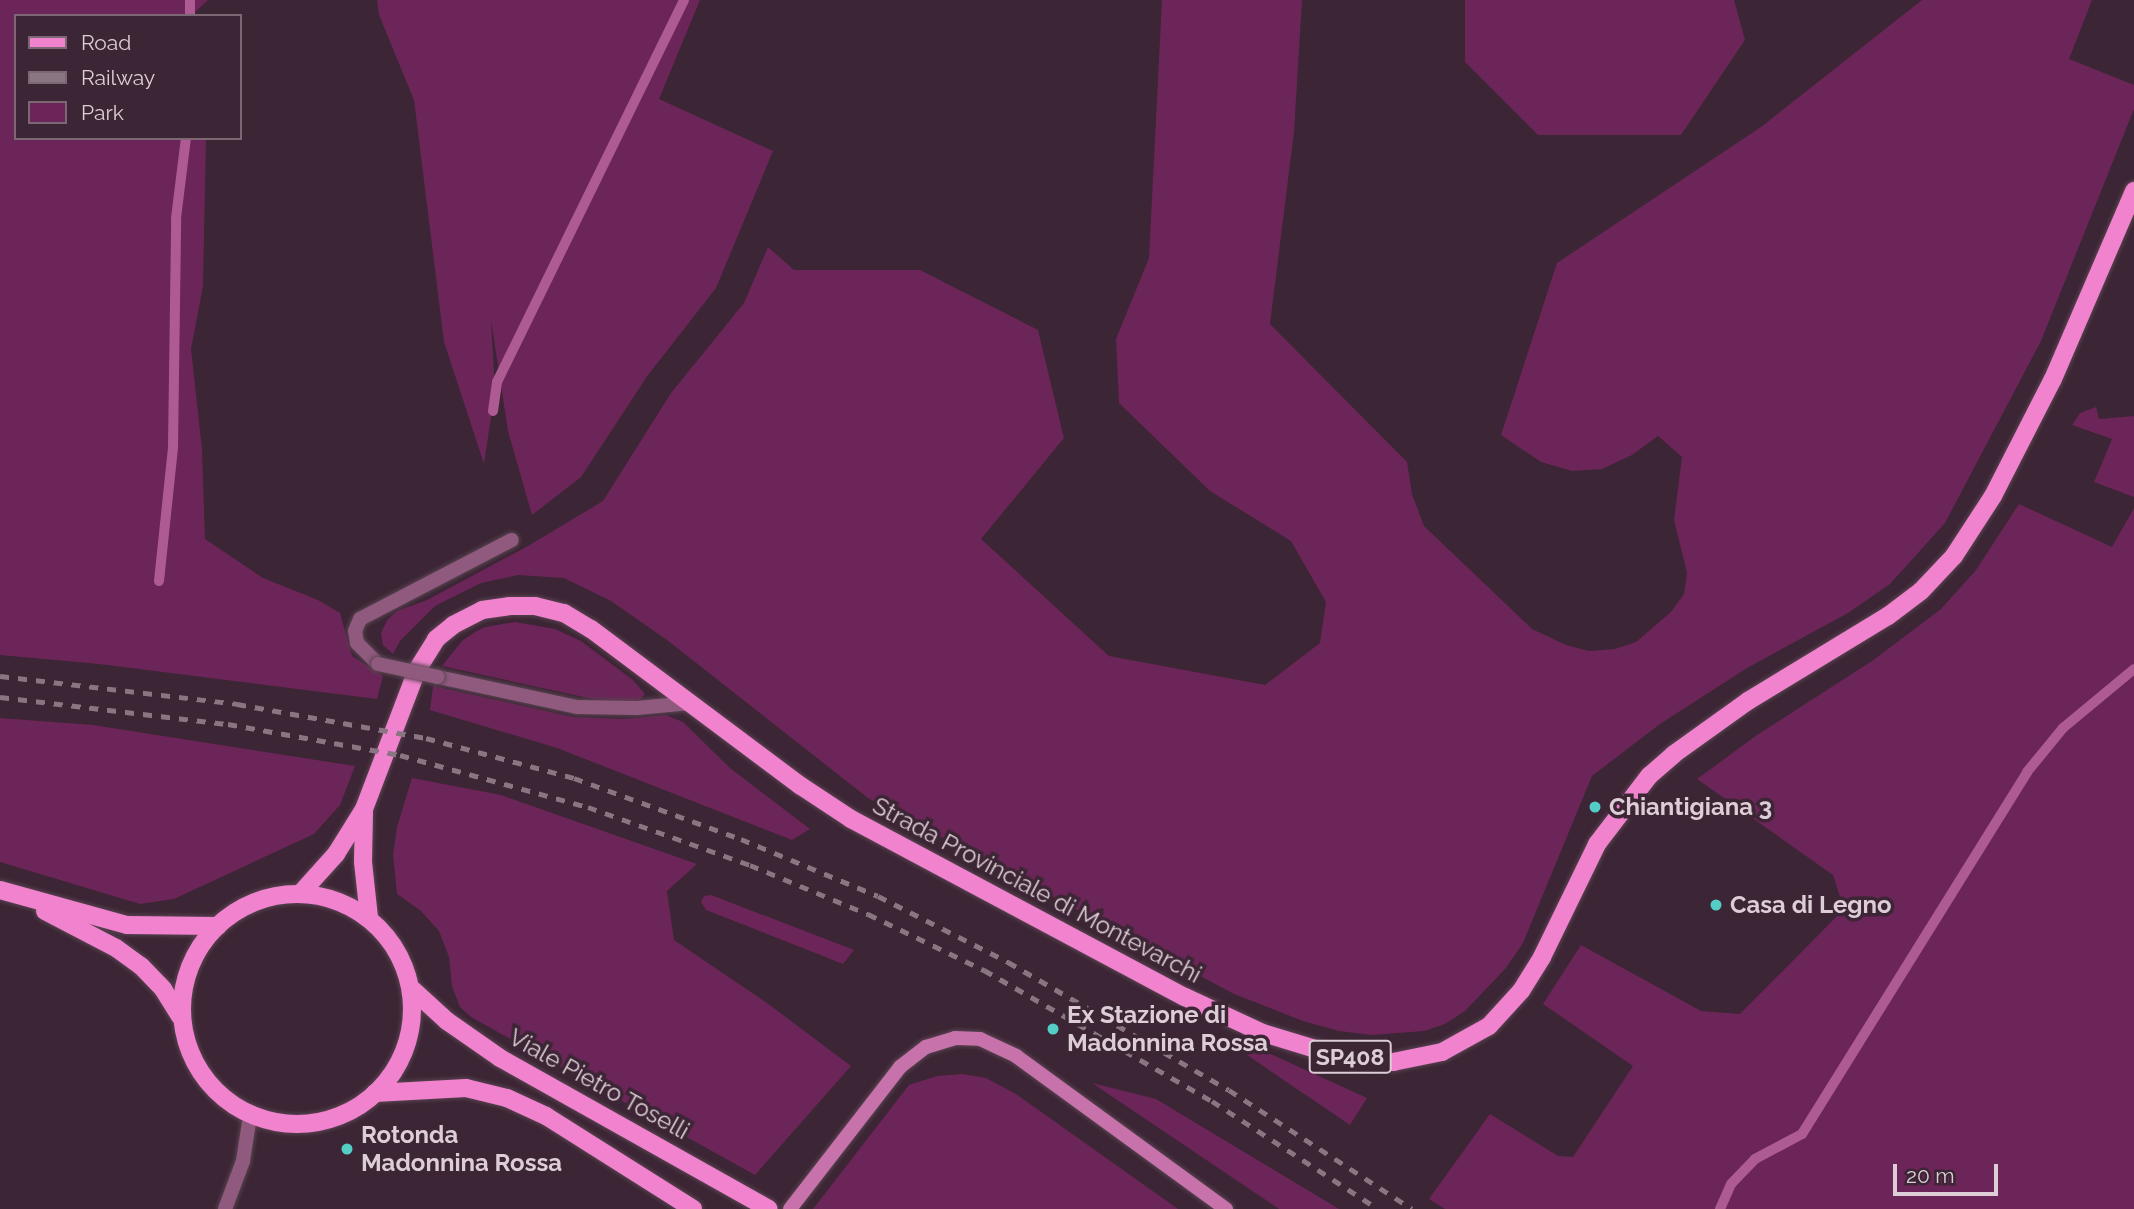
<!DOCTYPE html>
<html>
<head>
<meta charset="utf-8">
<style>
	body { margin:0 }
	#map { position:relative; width:2134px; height:1209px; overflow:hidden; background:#3c2534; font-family:Raleway,sans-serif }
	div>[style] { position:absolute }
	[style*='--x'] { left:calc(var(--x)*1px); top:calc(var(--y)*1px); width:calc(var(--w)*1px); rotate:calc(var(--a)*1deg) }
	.green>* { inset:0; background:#6c2558 }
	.stream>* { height:10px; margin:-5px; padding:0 5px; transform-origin:5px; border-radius:5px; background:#ae5b93 }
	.roads { filter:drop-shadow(0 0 2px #594351) drop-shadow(0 0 2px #594351) }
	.street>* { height:14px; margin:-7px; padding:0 7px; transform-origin:7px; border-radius:7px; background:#905a7e }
	.secondary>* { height:14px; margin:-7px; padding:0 7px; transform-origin:7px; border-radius:7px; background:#c772ab }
	.primary>* { height:18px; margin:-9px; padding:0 9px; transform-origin:9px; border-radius:9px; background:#f183ce }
	.primary>.ring { margin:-9px; padding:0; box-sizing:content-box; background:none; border:18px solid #f183ce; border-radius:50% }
	.rail>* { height:5px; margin-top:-2.5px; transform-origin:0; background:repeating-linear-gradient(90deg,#8a7683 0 9px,transparent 0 18px) }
	.bridges { filter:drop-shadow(0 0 2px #594351) drop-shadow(0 0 2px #594351) }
	.street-bridge>* { height:14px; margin:-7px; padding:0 7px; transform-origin:7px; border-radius:7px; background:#905a7e }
	.dots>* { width:19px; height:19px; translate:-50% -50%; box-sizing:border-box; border:4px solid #3c2534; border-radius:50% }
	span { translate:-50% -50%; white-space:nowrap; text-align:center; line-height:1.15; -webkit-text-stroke:7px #3c2534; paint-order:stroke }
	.shield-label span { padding:2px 5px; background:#3c2534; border:2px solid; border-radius:5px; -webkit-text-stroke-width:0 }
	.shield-label { font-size:23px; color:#ddcdd7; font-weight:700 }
	.poi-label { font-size:24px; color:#ddcdd7; font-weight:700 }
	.left { translate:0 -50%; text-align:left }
	.street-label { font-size:24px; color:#ddcdd7 }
	.legend { position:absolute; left:14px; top:14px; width:228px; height:126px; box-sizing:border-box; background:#3c2534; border:2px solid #7c6875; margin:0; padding:9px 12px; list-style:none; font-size:21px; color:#ddcdd7 }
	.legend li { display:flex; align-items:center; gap:14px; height:35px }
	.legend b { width:35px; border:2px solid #7c6875 }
	.scale { position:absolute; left:1893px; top:1164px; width:105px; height:32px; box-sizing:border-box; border:4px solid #ddcdd7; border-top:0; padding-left:9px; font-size:21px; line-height:24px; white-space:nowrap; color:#ddcdd7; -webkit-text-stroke:5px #3c2534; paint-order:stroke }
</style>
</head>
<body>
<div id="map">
	<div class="green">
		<i style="clip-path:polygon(0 0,208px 0,191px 16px,16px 16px,16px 138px,206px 138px,203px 286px,191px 349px,202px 449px,205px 539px,263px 578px,318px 600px,340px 613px,352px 656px,383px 676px,377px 699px,99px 664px,0 655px)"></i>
		<i style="clip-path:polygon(377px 0,700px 0,659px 99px,773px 151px,716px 288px,648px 375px,581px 477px,532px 515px,508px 431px,491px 320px,495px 390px,484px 464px,444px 342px,414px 100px,379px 15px)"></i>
		<i style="clip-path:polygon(1162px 0,1302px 0,1294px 132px,1270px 324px,1407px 462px,1412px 494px,1424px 526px,1532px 629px,1566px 645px,1589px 651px,1615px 649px,1636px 642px,1671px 612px,1684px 594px,1687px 573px,1674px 520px,1682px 457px,1658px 436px,1632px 455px,1602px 469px,1572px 471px,1541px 462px,1501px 435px,1557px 263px,1761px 127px,1922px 0,2092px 0,2069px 59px,2134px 85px,2134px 109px,2041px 341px,1945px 523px,1890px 584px,1848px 613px,1747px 668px,1660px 724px,1592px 776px,1523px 943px,1506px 968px,1465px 1011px,1445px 1024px,1424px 1031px,1372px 1035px,1339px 1031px,1303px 1021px,1234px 994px,868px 798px,667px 640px,611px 601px,564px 578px,518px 575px,481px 583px,435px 606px,400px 641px,393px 654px,383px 645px,381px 633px,387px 620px,397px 611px,427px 600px,528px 546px,603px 501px,671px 393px,744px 303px,768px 247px,794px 270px,920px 270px,1038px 330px,1064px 438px,981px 539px,1109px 656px,1265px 685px,1320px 643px,1326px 602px,1291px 541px,1210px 491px,1119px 403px,1116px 339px,1149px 258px)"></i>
		<i style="clip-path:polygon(1465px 0,1734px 0,1745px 40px,1681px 135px,1538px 135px,1465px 62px)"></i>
		<i style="clip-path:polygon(2096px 407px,2099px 419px,2134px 416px,2134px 497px,2094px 482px,2112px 439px,2072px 425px,2080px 413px)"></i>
		<i style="clip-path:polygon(2019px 504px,2112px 547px,2134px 508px,2134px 1209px,1445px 1209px,1429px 1199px,1490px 1114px,1558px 1156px,1573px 1157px,1633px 1066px,1543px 1004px,1581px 945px,1701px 1011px,1740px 1014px,1844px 909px,1833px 875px,1697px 779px,1757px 735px,1872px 661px,1941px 609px,1976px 570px)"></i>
		<i style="clip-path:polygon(515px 622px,555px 629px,581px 641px,633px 680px,645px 694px,640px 700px,633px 701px,593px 699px,442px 666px,462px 641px,475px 632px,485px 627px)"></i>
		<i style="clip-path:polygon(433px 686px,573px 717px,624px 719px,666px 715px,683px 722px,730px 768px,810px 829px,792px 840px,557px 748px,430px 710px)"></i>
		<i style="clip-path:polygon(0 718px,93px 725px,355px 766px,340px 805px,314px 834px,174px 899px,140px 904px,0 862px)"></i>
		<i style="clip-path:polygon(412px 778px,501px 795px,697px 864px,667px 891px,674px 940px,767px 1003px,851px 1066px,755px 1175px,471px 1017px,460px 1007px,452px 986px,449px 957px,439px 931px,421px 911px,397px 894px,393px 854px,397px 827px)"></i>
		<i style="clip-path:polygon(711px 895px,854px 950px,843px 964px,706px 910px,701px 902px,704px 896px)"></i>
		<i style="clip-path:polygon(1249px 1046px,1255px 1047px,1367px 1098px,1350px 1125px,1247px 1055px)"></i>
		<i style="clip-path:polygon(962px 1074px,986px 1078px,1016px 1094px,1178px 1209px,813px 1209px,909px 1085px,937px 1076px)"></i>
		<i style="clip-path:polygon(1092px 1083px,1156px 1099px,1339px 1209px,1279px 1209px)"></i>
	</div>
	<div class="stream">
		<i style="--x:190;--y:16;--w:16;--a:-90"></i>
		<i style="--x:493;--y:411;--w:29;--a:-82"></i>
		<i style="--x:497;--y:382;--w:425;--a:-63.9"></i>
		<i style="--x:159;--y:581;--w:135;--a:-84"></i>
		<i style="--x:173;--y:447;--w:229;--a:-89.2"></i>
		<i style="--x:176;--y:218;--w:81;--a:-82.9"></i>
		<i style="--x:1720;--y:1209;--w:27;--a:-66"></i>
		<i style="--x:1731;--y:1184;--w:35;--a:-46"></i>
		<i style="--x:1755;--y:1159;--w:53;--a:-28"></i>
		<i style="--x:1802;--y:1134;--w:426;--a:-58.1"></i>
		<i style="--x:2027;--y:772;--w:57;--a:-50.7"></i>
		<i style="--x:2063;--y:728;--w:92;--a:-39.7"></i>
	</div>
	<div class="roads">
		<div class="street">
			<i style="--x:378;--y:664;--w:30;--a:-135"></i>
			<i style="--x:357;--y:643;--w:12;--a:-99"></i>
			<i style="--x:355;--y:631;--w:13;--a:-67"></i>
			<i style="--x:360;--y:619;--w:171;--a:-27.5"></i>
			<i style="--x:438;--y:677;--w:142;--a:12.2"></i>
			<i style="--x:577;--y:707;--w:60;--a:1"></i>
			<i style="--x:637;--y:708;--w:54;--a:-5.3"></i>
			<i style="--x:225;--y:1209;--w:51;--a:-69.4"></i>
			<i style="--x:243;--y:1161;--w:46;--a:-81.2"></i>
		</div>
		<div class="secondary">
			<i style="--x:790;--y:1209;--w:180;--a:-52.2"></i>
			<i style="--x:900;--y:1067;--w:33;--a:-38"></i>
			<i style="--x:926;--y:1047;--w:30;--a:-17"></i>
			<i style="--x:955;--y:1038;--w:25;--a:2"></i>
			<i style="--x:980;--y:1039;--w:40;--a:25"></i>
			<i style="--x:1016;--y:1056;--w:260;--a:36.1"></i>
		</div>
		<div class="primary">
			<i style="--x:364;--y:813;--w:49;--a:91.2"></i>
			<i style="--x:363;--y:862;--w:55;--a:83.8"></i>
			<i style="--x:0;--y:890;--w:132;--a:15.4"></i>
			<i style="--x:127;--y:925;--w:91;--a:0.6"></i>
			<i class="ring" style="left:182px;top:894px;width:212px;height:212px"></i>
			<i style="--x:300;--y:894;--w:54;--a:-48"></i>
			<i style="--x:336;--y:854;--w:53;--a:-58.1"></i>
			<i style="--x:364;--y:809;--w:149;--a:-69.1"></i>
			<i style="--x:417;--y:670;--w:36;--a:-58"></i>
			<i style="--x:436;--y:639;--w:22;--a:-39"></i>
			<i style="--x:453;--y:625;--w:33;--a:-27"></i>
			<i style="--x:482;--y:610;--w:27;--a:-8"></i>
			<i style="--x:509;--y:606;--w:26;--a:0"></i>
			<i style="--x:535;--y:606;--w:30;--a:14"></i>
			<i style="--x:564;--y:613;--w:31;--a:31"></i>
			<i style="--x:591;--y:629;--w:262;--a:36.8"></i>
			<i style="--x:801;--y:786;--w:60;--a:33.4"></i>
			<i style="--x:851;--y:819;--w:378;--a:28.1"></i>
			<i style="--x:1185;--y:997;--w:86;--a:24.8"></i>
			<i style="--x:1263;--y:1033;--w:69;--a:16.9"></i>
			<i style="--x:1329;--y:1053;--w:65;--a:8"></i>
			<i style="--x:1393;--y:1062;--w:50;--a:-11.5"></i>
			<i style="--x:1442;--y:1052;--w:54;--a:-29"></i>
			<i style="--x:1489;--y:1026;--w:47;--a:-47.6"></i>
			<i style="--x:1521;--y:991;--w:40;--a:-58"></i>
			<i style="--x:1542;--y:957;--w:126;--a:-64"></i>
			<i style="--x:1597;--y:844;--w:86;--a:-52.6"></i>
			<i style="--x:1649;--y:776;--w:33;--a:-41"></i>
			<i style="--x:1674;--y:754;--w:91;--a:-35.6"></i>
			<i style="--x:1748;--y:701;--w:164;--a:-31.3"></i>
			<i style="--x:1888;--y:616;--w:41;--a:-37.1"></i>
			<i style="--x:1921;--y:591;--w:48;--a:-46.7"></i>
			<i style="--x:1954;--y:556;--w:72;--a:-57"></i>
			<i style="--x:1993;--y:496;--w:131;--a:-62.9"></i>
			<i style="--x:2053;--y:379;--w:205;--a:-66.7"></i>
			<i style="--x:45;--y:911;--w:80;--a:27.5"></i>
			<i style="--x:116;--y:948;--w:31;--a:36"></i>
			<i style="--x:141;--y:966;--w:32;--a:46"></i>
			<i style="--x:163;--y:989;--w:32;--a:58"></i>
			<i style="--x:413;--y:990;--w:46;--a:42.4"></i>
			<i style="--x:447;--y:1021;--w:65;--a:34.9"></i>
			<i style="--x:500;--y:1058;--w:308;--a:29.3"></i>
			<i style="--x:375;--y:1093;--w:91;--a:-3.1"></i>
			<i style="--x:466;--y:1088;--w:42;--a:13.7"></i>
			<i style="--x:507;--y:1098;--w:43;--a:24.8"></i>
			<i style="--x:546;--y:1116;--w:174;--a:32.3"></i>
		</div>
	</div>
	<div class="rail">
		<i style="--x:0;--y:676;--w:239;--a:6.7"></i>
		<i style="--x:237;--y:704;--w:192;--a:10.2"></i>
		<i style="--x:426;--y:738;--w:153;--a:15.1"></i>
		<i style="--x:574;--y:778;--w:178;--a:20.1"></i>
		<i style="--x:741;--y:839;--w:148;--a:22.6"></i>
		<i style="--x:878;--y:896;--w:146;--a:26.9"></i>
		<i style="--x:1008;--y:962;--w:255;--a:30.1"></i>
		<i style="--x:1229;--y:1090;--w:218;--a:33"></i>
		<i style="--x:0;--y:697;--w:230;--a:6.8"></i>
		<i style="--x:228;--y:724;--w:175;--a:10.2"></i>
		<i style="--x:400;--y:755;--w:195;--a:15.5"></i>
		<i style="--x:588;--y:807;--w:172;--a:19.7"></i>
		<i style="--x:750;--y:865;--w:128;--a:22.6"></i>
		<i style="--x:868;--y:914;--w:129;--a:25.8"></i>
		<i style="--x:984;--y:970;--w:263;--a:29.9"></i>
		<i style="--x:1212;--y:1101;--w:198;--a:33"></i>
	</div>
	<div class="bridges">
		<div class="street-bridge">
			<i style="--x:378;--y:664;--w:61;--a:12.2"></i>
		</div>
	</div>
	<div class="dots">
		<i style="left:1595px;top:807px;background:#54cdc7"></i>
		<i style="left:1716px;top:905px;background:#54cdc7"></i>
		<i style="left:1053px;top:1029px;background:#54cdc7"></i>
		<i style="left:347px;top:1149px;background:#54cdc7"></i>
	</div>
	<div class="shield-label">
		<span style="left:1350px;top:1057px">SP408</span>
	</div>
	<div class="poi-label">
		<span class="left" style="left:1609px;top:807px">Chiantigiana 3</span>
		<span class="left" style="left:1730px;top:905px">Casa di Legno</span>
		<span class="left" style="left:1067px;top:1029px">Ex Stazione di<br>Madonnina Rossa</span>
		<span class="left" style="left:361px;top:1149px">Rotonda<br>Madonnina Rossa</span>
	</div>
	<div class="street-label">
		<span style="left:1037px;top:890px;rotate:28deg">Strada Provinciale di Montevarchi</span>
		<span style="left:599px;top:1084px;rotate:29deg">Viale Pietro Toselli</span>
	</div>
	<ul class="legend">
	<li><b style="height:9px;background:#f183ce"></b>Road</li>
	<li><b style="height:9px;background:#8a7683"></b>Railway</li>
	<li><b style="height:19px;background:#6c2558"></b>Park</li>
	</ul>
	<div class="scale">20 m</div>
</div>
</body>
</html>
